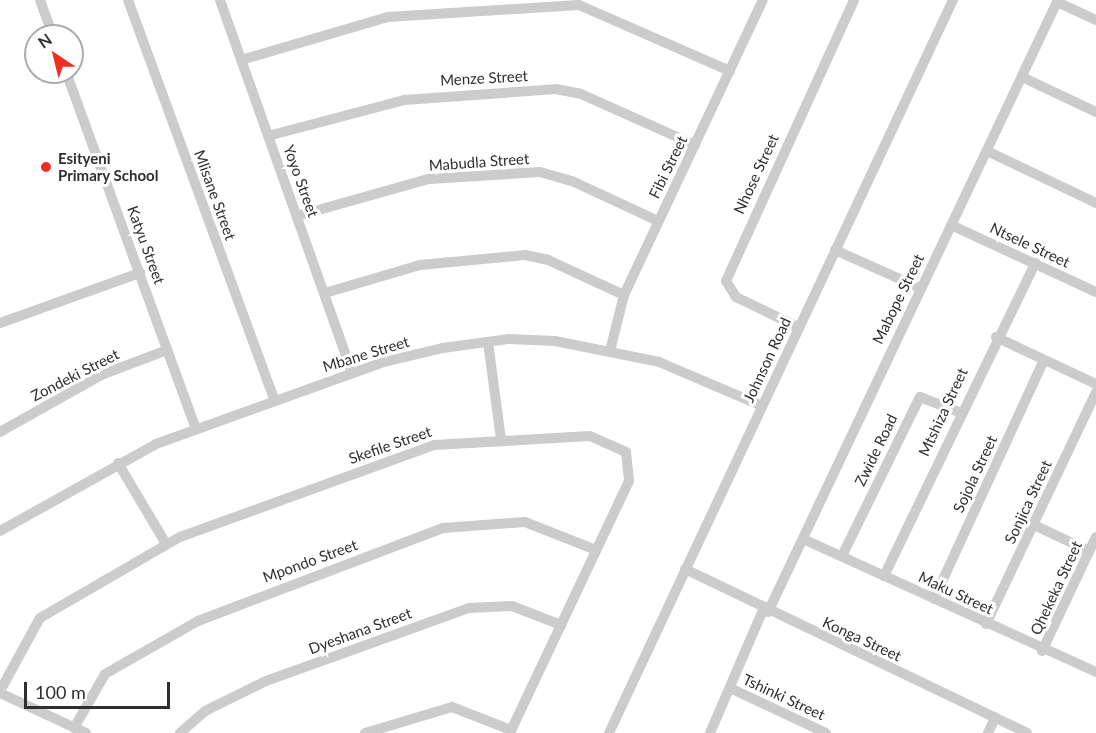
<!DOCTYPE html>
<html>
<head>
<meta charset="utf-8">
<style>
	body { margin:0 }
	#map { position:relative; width:1096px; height:733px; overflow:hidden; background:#fff; font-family:Lato,sans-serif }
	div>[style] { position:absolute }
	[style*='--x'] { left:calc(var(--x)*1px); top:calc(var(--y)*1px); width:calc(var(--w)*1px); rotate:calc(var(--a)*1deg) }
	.street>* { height:10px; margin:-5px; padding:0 5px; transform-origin:5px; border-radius:5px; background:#ccc }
	.dots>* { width:16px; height:16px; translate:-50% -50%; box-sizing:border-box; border:3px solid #fff; border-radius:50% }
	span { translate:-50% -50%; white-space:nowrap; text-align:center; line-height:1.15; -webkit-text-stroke:6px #fff; paint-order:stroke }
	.street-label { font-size:15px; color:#2f2f2f }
	.poi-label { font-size:15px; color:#2f2f2f; font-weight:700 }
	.left { translate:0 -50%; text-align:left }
	.north { position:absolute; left:24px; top:24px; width:60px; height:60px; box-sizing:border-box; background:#fff; border:2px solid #acacac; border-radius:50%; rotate:325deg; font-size:16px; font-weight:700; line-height:24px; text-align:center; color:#2f2f2f }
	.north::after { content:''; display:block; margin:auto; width:21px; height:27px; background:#f22d24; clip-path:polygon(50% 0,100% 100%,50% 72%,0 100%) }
	.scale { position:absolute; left:24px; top:682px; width:146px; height:27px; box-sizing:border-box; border:3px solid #2f2f2f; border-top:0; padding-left:8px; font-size:18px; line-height:21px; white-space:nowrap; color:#2f2f2f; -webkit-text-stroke:4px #fff; paint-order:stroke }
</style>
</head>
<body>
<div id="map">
	<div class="street">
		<i style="--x:40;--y:0;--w:38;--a:70"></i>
		<i style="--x:128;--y:0;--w:426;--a:69.9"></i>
		<i style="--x:220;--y:0;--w:396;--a:70.5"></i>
		<i style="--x:1057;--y:2;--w:43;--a:24.8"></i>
		<i style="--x:241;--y:60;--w:153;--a:-16.3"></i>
		<i style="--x:388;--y:17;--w:191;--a:-3.6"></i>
		<i style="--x:579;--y:5;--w:165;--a:23.6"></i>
		<i style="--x:66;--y:72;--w:380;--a:70"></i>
		<i style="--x:1022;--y:77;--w:82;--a:25.3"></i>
		<i style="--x:268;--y:136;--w:141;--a:-14.8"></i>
		<i style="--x:404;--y:100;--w:152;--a:-4.1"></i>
		<i style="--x:556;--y:89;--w:25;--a:11"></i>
		<i style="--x:581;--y:94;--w:125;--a:24.1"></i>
		<i style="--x:987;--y:151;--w:121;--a:25.5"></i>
		<i style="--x:297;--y:216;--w:137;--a:-15.7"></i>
		<i style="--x:429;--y:179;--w:111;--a:-3.6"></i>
		<i style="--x:540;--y:172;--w:33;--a:16"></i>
		<i style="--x:572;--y:181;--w:95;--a:24.9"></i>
		<i style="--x:951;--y:225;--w:160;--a:24.8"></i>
		<i style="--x:835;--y:250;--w:93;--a:24.1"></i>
		<i style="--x:325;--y:293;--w:99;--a:-16.4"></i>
		<i style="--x:420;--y:265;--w:105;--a:-5.4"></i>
		<i style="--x:525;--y:255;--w:24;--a:12"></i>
		<i style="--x:548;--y:260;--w:84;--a:24.7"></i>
		<i style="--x:0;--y:323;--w:149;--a:-19.7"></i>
		<i style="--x:798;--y:327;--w:69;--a:-154.2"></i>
		<i style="--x:736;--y:297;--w:19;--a:-122"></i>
		<i style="--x:726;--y:281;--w:309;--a:-65.5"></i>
		<i style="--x:996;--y:337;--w:110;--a:25.2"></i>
		<i style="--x:488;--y:342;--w:98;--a:82.4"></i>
		<i style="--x:610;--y:351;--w:58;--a:-76"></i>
		<i style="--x:624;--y:295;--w:326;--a:-64.8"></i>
		<i style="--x:0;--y:432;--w:116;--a:-29.4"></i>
		<i style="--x:101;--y:375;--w:71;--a:-20.7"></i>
		<i style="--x:118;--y:463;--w:94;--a:59.3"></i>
		<i style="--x:1034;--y:525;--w:61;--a:25.3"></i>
		<i style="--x:0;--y:531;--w:179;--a:-29.1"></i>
		<i style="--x:156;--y:444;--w:242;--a:-19.8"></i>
		<i style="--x:384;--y:362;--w:61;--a:-13.3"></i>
		<i style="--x:443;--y:348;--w:67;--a:-7.8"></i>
		<i style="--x:509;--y:339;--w:46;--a:2.5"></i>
		<i style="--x:555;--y:341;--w:106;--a:11.4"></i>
		<i style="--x:659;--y:362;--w:112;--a:23.1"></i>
		<i style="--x:803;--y:539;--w:322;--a:24.4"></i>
		<i style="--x:842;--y:556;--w:177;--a:-63.9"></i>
		<i style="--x:920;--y:397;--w:42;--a:21"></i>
		<i style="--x:685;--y:569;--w:379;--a:25.6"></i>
		<i style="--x:884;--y:576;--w:348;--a:-64.2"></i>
		<i style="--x:934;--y:599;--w:263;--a:-65.3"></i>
		<i style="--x:768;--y:612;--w:677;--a:-64.65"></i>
		<i style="--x:986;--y:624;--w:257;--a:-64.6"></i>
		<i style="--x:1042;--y:651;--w:126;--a:-64.7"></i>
		<i style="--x:730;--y:688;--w:106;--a:25.1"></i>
		<i style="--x:0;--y:691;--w:83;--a:-61.3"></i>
		<i style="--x:40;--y:618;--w:162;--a:-30.1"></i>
		<i style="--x:180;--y:537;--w:270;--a:-19.9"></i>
		<i style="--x:434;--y:445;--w:156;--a:-3.3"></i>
		<i style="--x:590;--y:436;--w:39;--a:24"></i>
		<i style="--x:626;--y:452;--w:29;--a:84"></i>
		<i style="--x:629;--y:481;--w:279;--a:115.3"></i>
		<i style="--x:0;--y:693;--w:95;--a:24.9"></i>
		<i style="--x:74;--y:728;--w:62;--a:-60.1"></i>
		<i style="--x:105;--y:674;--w:107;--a:-29.7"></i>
		<i style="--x:198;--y:621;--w:262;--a:-20.8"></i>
		<i style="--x:443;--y:528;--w:82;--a:-4.2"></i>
		<i style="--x:525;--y:522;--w:76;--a:21.5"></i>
		<i style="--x:180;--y:733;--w:33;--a:-41"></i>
		<i style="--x:205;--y:711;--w:68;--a:-26.2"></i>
		<i style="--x:266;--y:681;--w:216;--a:-19.8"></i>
		<i style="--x:469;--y:608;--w:43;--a:-2.7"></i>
		<i style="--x:512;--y:606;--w:53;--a:21.2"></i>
		<i style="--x:365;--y:733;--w:91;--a:-16.6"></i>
		<i style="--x:452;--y:707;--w:63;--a:21.3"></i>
		<i style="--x:609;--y:733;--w:810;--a:-64.86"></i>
		<i style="--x:710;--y:733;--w:134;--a:-66.7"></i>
		<i style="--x:988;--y:733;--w:17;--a:-65"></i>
	</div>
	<div class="dots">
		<i style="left:46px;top:167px;background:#f22d24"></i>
	</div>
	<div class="street-label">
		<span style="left:484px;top:78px;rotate:-3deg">Menze Street</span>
		<span style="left:479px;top:162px;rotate:-4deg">Mabudla Street</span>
		<span style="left:668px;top:167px;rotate:-64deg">Fibi Street</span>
		<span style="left:756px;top:174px;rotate:-65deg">Nhose Street</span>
		<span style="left:301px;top:181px;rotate:70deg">Yoyo Street</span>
		<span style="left:215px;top:195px;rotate:70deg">Mlisane Street</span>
		<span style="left:146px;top:245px;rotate:70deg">Katyu Street</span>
		<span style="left:1030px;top:245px;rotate:25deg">Ntsele Street</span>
		<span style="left:898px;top:299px;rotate:-64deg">Mabope Street</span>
		<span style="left:366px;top:354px;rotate:-17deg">Mbane Street</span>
		<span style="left:767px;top:360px;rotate:-65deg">Johnson Road</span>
		<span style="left:75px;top:375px;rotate:-27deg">Zondeki Street</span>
		<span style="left:943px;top:412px;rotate:-65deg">Mtshiza Street</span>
		<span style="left:390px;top:445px;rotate:-19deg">Skefile Street</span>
		<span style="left:876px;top:450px;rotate:-64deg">Zwide Road</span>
		<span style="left:975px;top:474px;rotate:-65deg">Sojola Street</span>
		<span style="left:1028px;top:502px;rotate:-65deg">Sonjica Street</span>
		<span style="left:310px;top:561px;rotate:-20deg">Mpondo Street</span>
		<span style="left:1056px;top:588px;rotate:-65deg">Qhekeka Street</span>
		<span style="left:956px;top:593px;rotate:25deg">Maku Street</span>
		<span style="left:360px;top:631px;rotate:-20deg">Dyeshana Street</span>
		<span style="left:862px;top:639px;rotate:25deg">Konga Street</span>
		<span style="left:784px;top:697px;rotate:25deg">Tshinki Street</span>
	</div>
	<div class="poi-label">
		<span class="left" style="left:58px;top:167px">Esityeni<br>Primary School</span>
	</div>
	<div class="north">N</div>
	<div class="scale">100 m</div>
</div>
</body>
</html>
